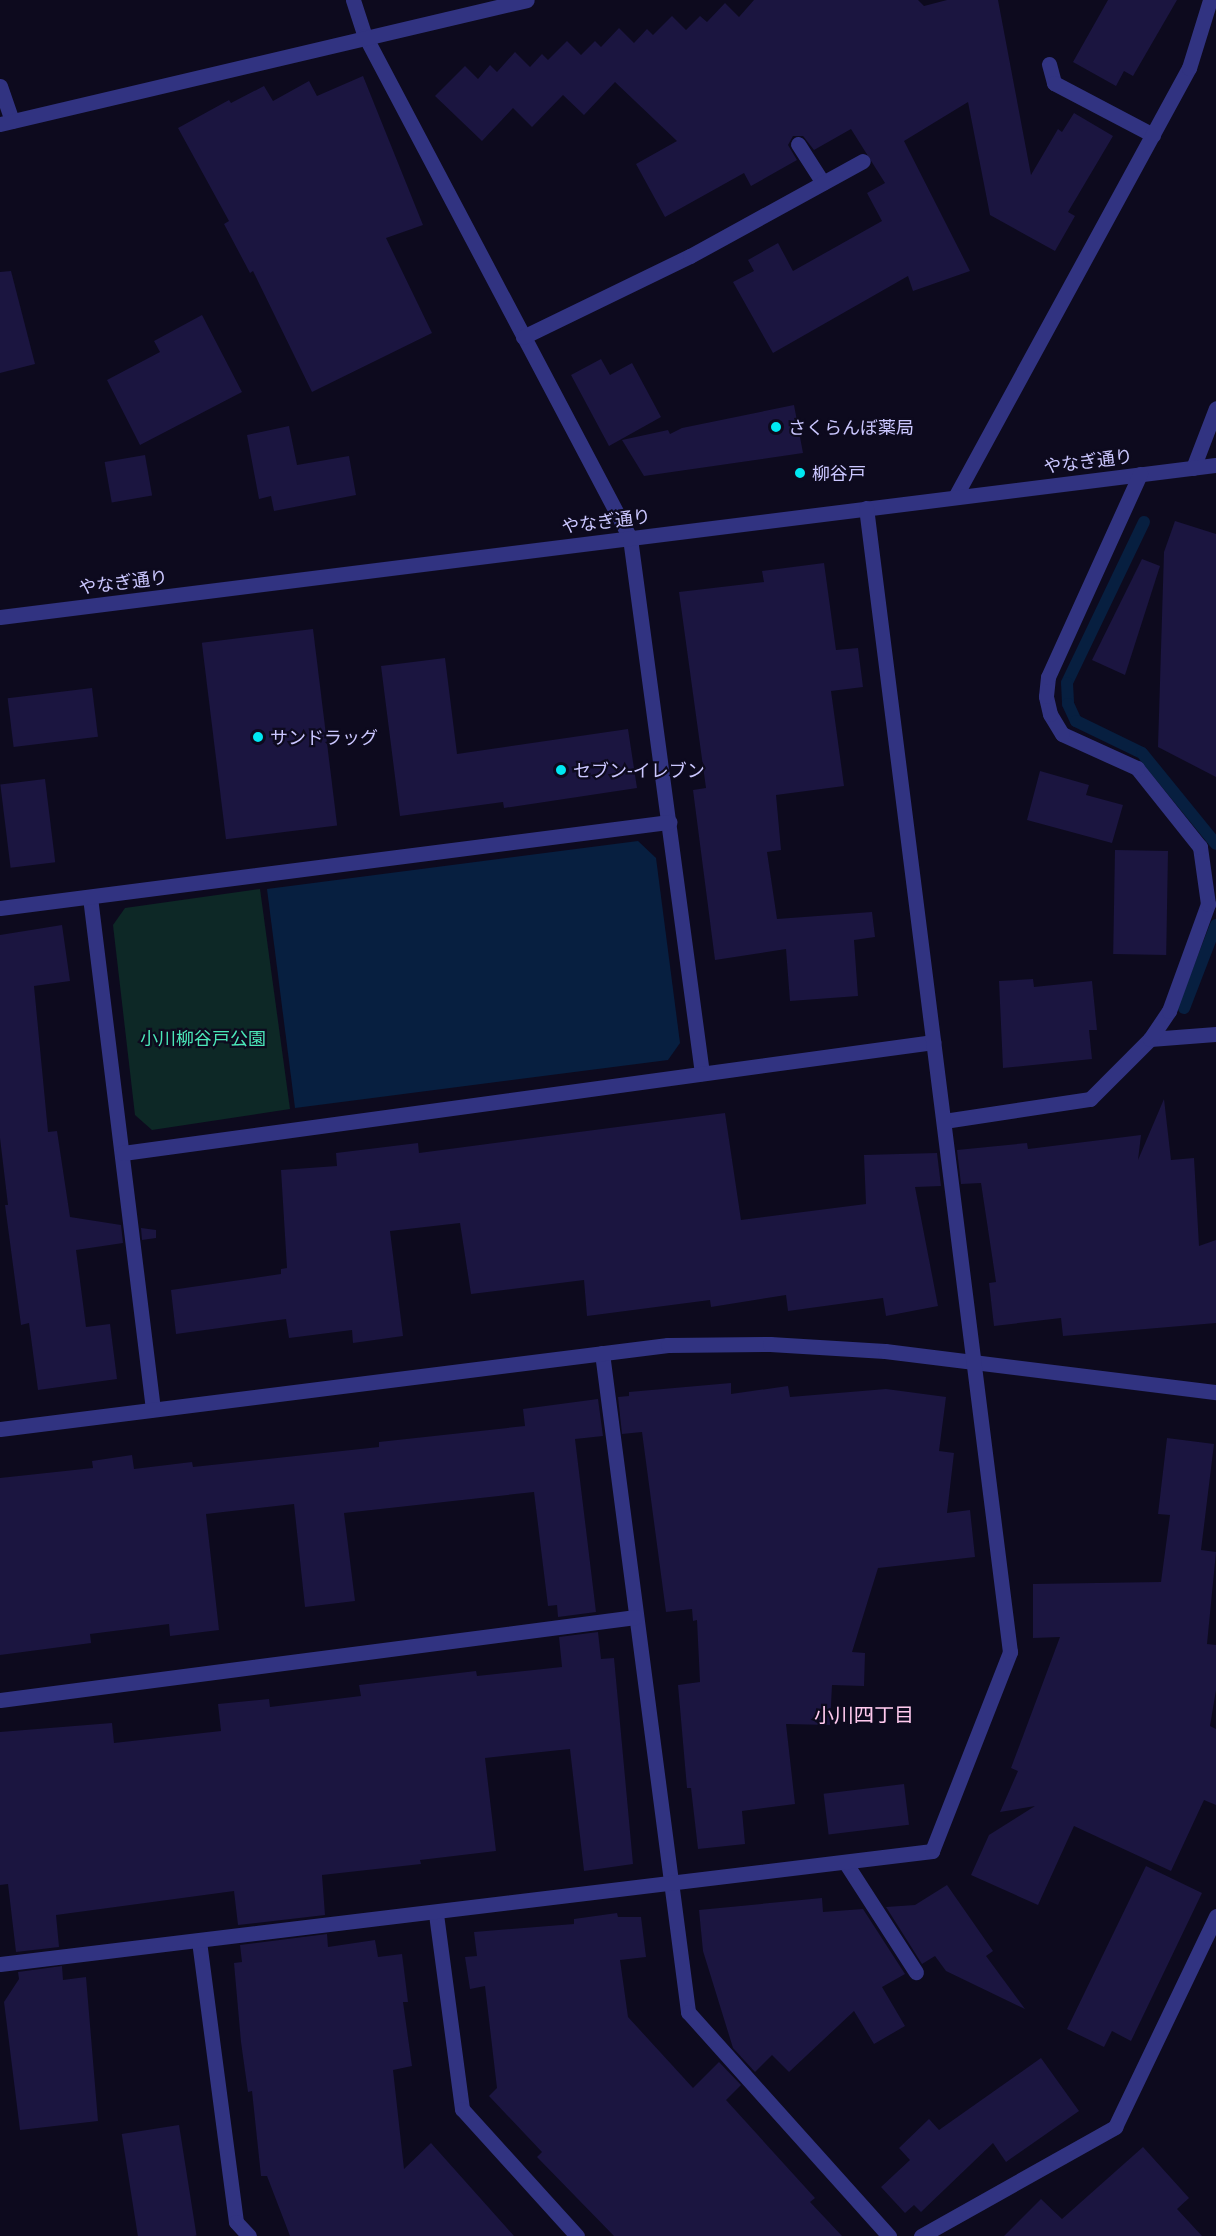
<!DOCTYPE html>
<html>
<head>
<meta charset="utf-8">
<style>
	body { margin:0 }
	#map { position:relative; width:1216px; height:2236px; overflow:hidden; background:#0d0a1e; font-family:"Open Sans","Noto Sans JP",sans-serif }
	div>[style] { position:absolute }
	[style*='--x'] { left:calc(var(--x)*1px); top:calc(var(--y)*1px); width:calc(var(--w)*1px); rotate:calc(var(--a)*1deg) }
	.green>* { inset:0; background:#0d2826 }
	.water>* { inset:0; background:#071f40 }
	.stream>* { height:12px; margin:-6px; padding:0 6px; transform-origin:6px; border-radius:6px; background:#071f40 }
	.building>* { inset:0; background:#1b1540; transform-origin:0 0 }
	.minor>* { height:15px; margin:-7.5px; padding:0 7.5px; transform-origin:7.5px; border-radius:7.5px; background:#313381 }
	.dots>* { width:16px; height:16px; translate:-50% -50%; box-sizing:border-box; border:3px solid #0d0a1e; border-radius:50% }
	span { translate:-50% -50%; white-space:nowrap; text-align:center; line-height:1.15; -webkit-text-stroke:4.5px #0d0a1e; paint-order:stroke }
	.poi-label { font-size:18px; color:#cbc7ff }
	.left { translate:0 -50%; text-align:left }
	.street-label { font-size:18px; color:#cbc7ff }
	.park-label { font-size:18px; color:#4be7b8 }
	.neighbourhood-label { font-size:20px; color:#ffc9ee }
</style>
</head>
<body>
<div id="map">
	<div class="green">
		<i style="clip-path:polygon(260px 889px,290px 1109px,152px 1130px,135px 1115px,113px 925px,125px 908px)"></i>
	</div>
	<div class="water">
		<i style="clip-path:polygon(638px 841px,656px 858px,680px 1043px,668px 1060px,295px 1108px,267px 889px)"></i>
	</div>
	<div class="stream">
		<i style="--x:1144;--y:522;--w:178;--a:115.6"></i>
		<i style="--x:1067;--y:683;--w:21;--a:87"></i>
		<i style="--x:1068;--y:704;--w:19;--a:65"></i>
		<i style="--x:1076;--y:721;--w:73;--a:25.9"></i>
		<i style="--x:1142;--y:753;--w:117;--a:50.9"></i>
		<i style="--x:1184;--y:1008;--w:89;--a:-68.9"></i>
	</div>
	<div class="building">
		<i style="clip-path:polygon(754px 0,918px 0,924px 6px,947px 0,998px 0,1031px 175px,1058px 129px,1062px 132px,1074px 113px,1113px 136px,1068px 212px,1075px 216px,1055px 251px,990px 215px,968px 102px,904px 141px,970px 271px,913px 291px,908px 276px,773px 353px,733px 282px,754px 271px,748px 260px,778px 243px,793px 271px,882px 221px,867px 193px,885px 183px,851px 129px,814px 150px,803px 136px,793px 136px,788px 145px,797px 160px,751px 186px,744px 173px,665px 217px,636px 164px,677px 141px,615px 82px,584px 115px,563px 95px,532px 127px,513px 108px,482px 141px,435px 96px,465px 66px,478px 79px,490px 65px,497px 72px,515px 52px,530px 67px,542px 54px,548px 60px,567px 41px,581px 55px,595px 41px,601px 47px,619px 28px,634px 43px,647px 29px,653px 35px,672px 16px,686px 30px,700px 16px,707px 22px,725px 3px,739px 17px)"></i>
		<i style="clip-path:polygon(1108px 0,1177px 0,1133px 76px,1124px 71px,1116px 86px,1073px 62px)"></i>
		<i style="clip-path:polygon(363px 76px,423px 225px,386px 238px,432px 333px,312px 392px,253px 271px,250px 273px,224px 224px,229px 221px,178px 128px,229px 100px,231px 103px,264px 86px,273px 101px,309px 81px,317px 96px)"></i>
		<i style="clip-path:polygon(11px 271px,35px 364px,0 373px,0 272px)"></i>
		<i style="clip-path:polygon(202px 315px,242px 392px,140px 445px,107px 380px,160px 352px,154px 341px)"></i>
		<i style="clip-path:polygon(601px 359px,610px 375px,632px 363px,661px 417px,609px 446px,571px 375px)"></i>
		<i style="clip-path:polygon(794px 405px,803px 453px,644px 476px,622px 440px,668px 430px,670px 434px,682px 428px)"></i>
		<i style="clip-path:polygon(289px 426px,297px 465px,349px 456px,356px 495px,274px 511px,271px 496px,259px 499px,247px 435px)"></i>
		<i style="left:145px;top:455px;width:41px;height:41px;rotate:80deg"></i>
		<i style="clip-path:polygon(1175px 521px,1216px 534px,1216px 777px,1158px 747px,1164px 552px)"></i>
		<i style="clip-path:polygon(1142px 559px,1160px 566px,1125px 675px,1092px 660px)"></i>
		<i style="clip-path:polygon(824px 563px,836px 650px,858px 648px,863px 687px,831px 691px,844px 786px,776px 795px,781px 850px,767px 852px,777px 919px,872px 912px,875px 937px,854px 940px,858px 996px,790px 1001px,786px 949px,715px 960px,693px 790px,706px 788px,679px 592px,764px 582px,762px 571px)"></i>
		<i style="left:313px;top:629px;width:198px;height:112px;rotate:83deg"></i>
		<i style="clip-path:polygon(445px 658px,457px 754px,628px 729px,637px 788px,504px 808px,503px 802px,400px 816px,381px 666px)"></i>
		<i style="left:92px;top:688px;width:49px;height:85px;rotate:83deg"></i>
		<i style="clip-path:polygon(1040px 771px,1089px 785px,1086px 795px,1123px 805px,1112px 843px,1027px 820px)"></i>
		<i style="left:45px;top:779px;width:84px;height:45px;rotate:83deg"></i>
		<i style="left:1115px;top:850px;width:53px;height:104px;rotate:1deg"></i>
		<i style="clip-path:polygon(62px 925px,70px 981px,34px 986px,48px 1132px,57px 1131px,70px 1217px,121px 1225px,123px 1243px,76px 1250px,86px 1327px,110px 1324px,117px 1379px,38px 1390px,29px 1323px,21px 1325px,5px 1205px,8px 1205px,0 1138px,0 935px)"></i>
		<i style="clip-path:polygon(1033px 979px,1034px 987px,1092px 981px,1097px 1030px,1089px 1030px,1092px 1059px,1003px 1068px,999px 981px)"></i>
		<i style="clip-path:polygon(1164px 1099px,1171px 1160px,1194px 1158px,1199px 1246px,1216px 1240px,1216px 1323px,1063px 1336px,1061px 1318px,994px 1326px,989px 1283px,996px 1282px,981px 1183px,961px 1184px,957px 1150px,1027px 1143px,1028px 1149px,1141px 1135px,1138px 1160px)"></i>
		<i style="clip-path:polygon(725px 1113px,741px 1220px,866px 1204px,864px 1155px,937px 1153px,941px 1186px,915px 1187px,938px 1306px,886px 1316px,883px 1298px,788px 1311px,786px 1295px,711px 1307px,710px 1300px,587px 1316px,584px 1280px,471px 1294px,460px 1223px,390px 1231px,403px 1336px,353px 1343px,352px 1330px,289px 1338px,286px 1319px,176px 1334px,171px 1290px,281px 1274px,281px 1269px,287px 1268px,281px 1170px,337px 1166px,336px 1153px,418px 1143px,419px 1153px)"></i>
		<i style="clip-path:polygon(141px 1228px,156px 1230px,156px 1238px,142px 1240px)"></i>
		<i style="clip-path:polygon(731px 1383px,731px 1394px,788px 1386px,790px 1397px,886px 1389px,946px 1397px,939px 1451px,954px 1453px,947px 1513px,970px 1510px,975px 1557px,878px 1568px,852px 1652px,865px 1653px,864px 1686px,832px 1685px,830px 1725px,786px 1724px,795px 1804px,742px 1811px,745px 1844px,698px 1849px,691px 1788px,687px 1788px,678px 1685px,700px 1682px,697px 1620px,693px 1621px,692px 1609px,666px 1612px,642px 1432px,622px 1434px,618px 1397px,629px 1396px,629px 1392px)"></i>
		<i style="clip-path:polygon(598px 1399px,603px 1436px,575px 1439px,596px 1612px,558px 1617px,557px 1605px,548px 1606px,534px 1492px,344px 1513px,355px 1601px,305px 1607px,294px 1504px,206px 1514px,219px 1630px,170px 1636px,169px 1624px,90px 1634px,91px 1643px,0 1655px,0 1478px,93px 1468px,92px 1461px,132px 1455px,134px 1469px,192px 1462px,193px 1467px,379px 1447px,379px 1442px,525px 1426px,523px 1409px)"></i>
		<i style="clip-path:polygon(1167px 1438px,1214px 1444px,1201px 1550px,1216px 1552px,1207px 1644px,1216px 1645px,1216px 1690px,1210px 1726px,1216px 1729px,1216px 1805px,1204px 1800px,1171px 1871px,1074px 1826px,1038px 1905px,971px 1875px,989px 1835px,1035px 1806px,1000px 1812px,1018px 1771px,1011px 1768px,1060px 1637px,1033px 1638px,1033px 1584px,1161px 1582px,1170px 1515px,1158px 1514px)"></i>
		<i style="clip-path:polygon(598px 1632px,601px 1659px,614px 1658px,633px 1864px,584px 1871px,570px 1749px,485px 1758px,496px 1851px,420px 1860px,421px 1864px,322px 1875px,325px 1915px,238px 1925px,234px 1891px,56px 1915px,59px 1947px,16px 1952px,8px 1884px,0 1885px,0 1732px,112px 1723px,114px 1743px,221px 1731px,218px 1704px,269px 1699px,270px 1707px,361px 1696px,359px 1685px,476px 1671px,477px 1676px,562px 1667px,559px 1637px)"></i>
		<i style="left:904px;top:1784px;width:41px;height:81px;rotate:83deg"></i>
		<i style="clip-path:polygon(1146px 1866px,1202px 1893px,1131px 2041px,1112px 2031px,1104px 2047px,1067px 2029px)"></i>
		<i style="clip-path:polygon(947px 1885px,993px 1951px,986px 1956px,1025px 2009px,946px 1971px,935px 1956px,922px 1964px,886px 1907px,915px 1905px)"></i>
		<i style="clip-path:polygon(822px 1898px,823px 1912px,863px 1909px,905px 1974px,882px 1987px,905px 2026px,874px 2044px,854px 2011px,789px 2072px,772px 2055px,755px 2072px,733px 2048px,703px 1951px,699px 1910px)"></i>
		<i style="clip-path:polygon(617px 1913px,618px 1917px,641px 1917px,646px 1957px,620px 1960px,628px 2017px,693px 2088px,719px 2062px,741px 2085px,726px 2100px,815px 2198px,810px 2202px,842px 2236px,614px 2236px,537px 2157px,542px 2152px,489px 2096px,497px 2088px,485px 1986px,470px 1989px,465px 1957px,477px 1956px,474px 1932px,574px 1924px,574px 1919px)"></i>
		<i style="clip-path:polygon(327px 1934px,328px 1947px,375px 1940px,378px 1957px,402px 1954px,408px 2002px,403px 2002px,412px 2066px,393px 2070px,404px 2169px,431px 2143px,514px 2236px,290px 2236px,267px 2176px,261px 2176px,252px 2091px,248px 2092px,241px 2042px,234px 1963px,242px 1962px,240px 1945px)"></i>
		<i style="clip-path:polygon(62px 1966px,63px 1980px,86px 1977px,98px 2121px,20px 2130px,4px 2002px,19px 1979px,18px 1972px)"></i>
		<i style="clip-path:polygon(1041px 2058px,1079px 2111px,1006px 2162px,993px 2143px,921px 2212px,914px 2205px,905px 2213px,881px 2187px,910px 2160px,899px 2148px,929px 2119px,939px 2130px)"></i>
		<i style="left:179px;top:2125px;width:112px;height:58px;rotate:81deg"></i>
		<i style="clip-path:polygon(1143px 2147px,1189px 2198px,1177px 2209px,1202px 2236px,1004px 2236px,1041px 2199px,1062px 2219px)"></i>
	</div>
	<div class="minor">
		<i style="--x:353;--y:0;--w:38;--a:72"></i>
		<i style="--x:365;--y:36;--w:568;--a:62.17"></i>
		<i style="--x:630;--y:538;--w:540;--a:82.34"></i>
		<i style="--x:1049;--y:64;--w:20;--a:75"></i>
		<i style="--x:1054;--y:83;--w:112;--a:27.7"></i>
		<i style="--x:0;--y:86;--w:37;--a:71"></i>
		<i style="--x:0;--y:124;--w:541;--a:-13.24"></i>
		<i style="--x:798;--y:144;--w:46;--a:57.3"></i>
		<i style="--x:523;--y:337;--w:186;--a:-25.9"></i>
		<i style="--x:690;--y:256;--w:197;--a:-28.8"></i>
		<i style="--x:1193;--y:468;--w:64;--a:-69"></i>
		<i style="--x:955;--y:497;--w:489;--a:-61.4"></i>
		<i style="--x:1189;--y:68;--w:71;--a:-72.8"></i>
		<i style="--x:0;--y:617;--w:1225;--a:-7.13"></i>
		<i style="--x:90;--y:897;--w:516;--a:82.99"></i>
		<i style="--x:0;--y:908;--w:675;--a:-7.33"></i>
		<i style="--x:1150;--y:1039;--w:66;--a:-4.3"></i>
		<i style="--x:944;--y:1121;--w:148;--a:-8.6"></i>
		<i style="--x:1090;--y:1099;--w:85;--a:-45"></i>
		<i style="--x:1150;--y:1039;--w:34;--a:-56"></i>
		<i style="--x:1169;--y:1011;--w:114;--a:-70"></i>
		<i style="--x:1208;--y:904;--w:58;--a:-98"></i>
		<i style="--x:1200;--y:847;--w:101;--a:-128.6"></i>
		<i style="--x:1137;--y:768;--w:82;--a:-155.6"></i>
		<i style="--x:1062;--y:734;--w:23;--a:-121"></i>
		<i style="--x:1050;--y:714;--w:18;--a:-103"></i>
		<i style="--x:1046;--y:696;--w:19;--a:-84"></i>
		<i style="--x:1048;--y:677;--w:223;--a:-65.6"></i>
		<i style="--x:123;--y:1153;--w:818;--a:-7.8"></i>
		<i style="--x:602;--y:1353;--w:665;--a:82.56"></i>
		<i style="--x:688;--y:2012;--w:301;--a:48.1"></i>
		<i style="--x:0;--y:1429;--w:673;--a:-7.17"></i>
		<i style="--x:668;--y:1345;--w:102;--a:-0.6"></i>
		<i style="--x:770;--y:1344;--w:115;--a:3.5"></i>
		<i style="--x:885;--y:1351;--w:334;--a:7.1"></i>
		<i style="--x:0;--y:1700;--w:641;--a:-7.44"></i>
		<i style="--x:845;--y:1862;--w:131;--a:57.2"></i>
		<i style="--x:436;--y:1914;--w:197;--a:82.4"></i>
		<i style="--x:462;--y:2109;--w:171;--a:47.8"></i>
		<i style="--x:199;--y:1941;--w:283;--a:82.5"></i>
		<i style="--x:236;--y:2222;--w:19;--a:47"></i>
		<i style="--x:0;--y:1964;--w:939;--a:-6.91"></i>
		<i style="--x:932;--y:1851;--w:214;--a:-68.6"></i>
		<i style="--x:1010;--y:1652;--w:1153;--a:-97.17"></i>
		<i style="--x:921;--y:2236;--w:223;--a:-29.3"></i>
		<i style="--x:1115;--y:2127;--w:234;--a:-64.4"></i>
	</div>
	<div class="dots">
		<i style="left:776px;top:427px;background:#00e8f2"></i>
		<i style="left:800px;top:473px;background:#00e8f2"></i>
		<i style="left:258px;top:737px;background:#00e8f2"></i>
		<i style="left:561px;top:770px;background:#00e8f2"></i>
	</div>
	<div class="poi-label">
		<span class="left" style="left:788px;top:427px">さくらんぼ薬局</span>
		<span class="left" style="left:812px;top:473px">柳谷戸</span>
		<span class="left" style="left:270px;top:737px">サンドラッグ</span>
		<span class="left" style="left:573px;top:770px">セブン-イレブン</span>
	</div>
	<div class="street-label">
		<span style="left:1088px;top:461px;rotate:-7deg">やなぎ通り</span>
		<span style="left:606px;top:521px;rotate:-7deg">やなぎ通り</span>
		<span style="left:123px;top:582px;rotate:-7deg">やなぎ通り</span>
	</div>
	<div class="park-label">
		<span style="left:203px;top:1038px">小川柳谷戸公園</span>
	</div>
	<div class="neighbourhood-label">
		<span style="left:864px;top:1714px">小川四丁目</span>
	</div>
</div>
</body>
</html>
